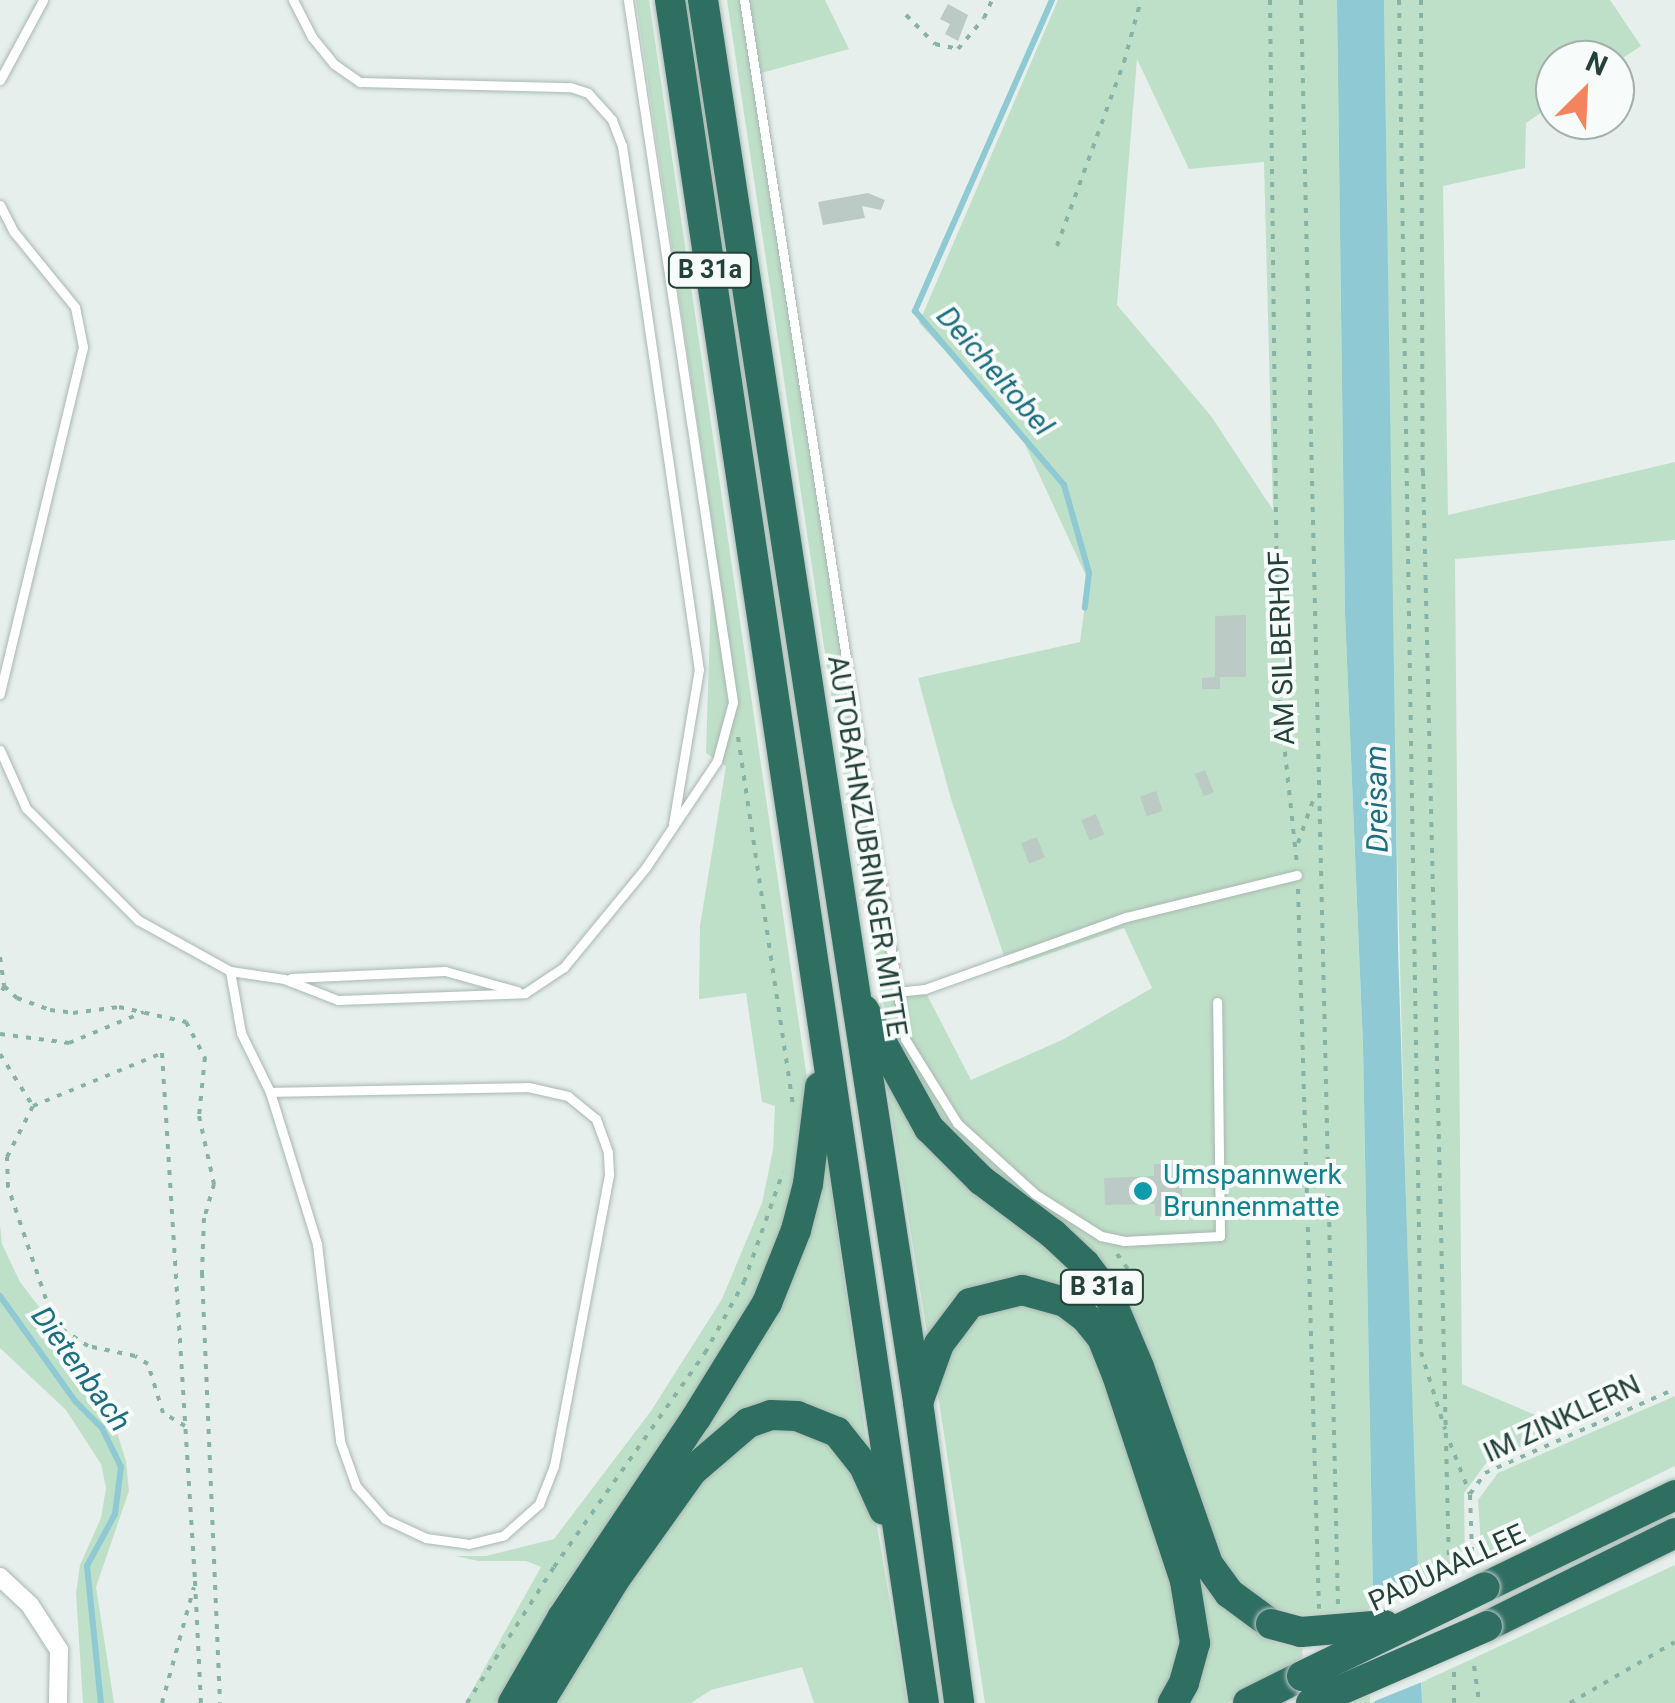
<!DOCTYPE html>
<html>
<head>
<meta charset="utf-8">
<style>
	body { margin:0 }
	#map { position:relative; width:1675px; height:1703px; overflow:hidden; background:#e6efeb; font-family:Roboto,sans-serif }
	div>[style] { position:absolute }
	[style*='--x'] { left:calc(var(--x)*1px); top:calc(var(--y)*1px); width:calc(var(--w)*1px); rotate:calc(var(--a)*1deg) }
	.green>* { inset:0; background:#bfe0c8 }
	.water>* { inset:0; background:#8ec9d4 }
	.pier>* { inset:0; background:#e6efeb }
	.stream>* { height:6px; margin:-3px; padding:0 3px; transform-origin:3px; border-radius:3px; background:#8ec9d4 }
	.building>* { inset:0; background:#bbcac4; transform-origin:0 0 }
	.path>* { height:4px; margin-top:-2px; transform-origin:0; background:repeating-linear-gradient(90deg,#86b3a5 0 5px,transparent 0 13px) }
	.roads { filter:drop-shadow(0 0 2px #a8b8b2) drop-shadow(0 0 2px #a8b8b2) }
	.lane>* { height:9px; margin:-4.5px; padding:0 4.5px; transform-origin:4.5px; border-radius:4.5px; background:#fff }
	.street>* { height:18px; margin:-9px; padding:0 9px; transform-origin:9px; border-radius:9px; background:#fff }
	.highway>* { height:30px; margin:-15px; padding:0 15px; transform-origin:15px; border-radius:15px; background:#2f6f62 }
	.bridges { filter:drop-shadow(0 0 2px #c2cac8) drop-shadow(0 0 2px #c2cac8) }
	.highway-bridge>* { height:30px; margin:-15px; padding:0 15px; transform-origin:15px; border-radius:15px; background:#2f6f62 }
	.dots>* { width:28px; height:28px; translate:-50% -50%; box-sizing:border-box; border:5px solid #f7fbf9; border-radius:50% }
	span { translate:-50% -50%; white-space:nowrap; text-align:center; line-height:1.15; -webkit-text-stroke:8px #f7fbf9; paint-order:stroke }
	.shield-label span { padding:2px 8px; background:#f7fbf9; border:2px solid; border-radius:8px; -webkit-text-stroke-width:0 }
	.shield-label { font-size:25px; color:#24423a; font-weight:700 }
	.street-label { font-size:28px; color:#24423a }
	.culture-label { font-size:28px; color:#0d838f }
	.left { translate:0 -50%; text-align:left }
	.water-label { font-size:30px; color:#1c6f80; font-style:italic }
	.north { position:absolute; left:1535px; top:40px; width:100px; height:100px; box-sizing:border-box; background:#f7fbf9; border:2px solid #a3b1ad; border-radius:50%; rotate:24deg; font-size:28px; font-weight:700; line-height:40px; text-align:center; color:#24423a }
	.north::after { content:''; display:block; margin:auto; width:35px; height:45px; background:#f4845f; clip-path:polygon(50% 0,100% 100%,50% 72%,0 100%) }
</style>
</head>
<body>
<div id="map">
	<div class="green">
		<i style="clip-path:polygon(636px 0,649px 0,809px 1092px,784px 1242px,708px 1383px,558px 1595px,495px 1703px,465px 1703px,541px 1567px,526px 1561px,479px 1561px,455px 1556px,486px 1556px,554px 1539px,651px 1411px,722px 1299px,762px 1203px,773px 1150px,775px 1106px,762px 1102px,746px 993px,699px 999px,700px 926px,726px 766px,706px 753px,713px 530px)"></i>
		<i style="clip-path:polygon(evenodd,727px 0,825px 0,849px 49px,761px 73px,900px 995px,926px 993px,971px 1080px,1062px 1040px,1152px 988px,1124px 928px,1008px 968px,951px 799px,918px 678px,1080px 642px,1088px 580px,1017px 427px,919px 323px,1058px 0,1337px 0,1345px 613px,1363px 1046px,1375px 1703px,1333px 1703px,1332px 1619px,1301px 1620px,1266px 1606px,1227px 1573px,1120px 1301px,939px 1125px,896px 1048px,879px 988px,855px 853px,727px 0,1137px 59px,1189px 169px,1264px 162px,1273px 510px,1211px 416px,1117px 305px,1137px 59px)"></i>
		<i style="clip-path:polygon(1384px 0,1610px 0,1641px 46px,1615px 63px,1555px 60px,1555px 103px,1526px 123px,1525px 168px,1443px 186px,1448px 515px,1675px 462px,1675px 540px,1455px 559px,1462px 1384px,1564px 1427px,1487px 1462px,1464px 1493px,1465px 1561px,1416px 1590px,1393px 693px)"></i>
		<i style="clip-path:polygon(885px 1073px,1095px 1290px,1189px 1536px,1302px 1639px,1303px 1664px,1227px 1703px,1187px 1703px,1201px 1670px,1118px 1352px,1036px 1282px,929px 1345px)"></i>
		<i style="clip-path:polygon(827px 1158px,867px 1446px,745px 1418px,555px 1645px,736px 1382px,806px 1237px)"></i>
		<i style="clip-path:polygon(0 1225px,2px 1244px,20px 1282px,60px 1334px,77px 1365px,84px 1392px,115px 1426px,126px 1461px,129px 1491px,96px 1587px,114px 1703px,83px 1703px,76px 1593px,80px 1565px,101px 1518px,106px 1488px,101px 1464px,66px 1410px,0 1348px)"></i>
		<i style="clip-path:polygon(1044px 1301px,1092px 1335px,1186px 1628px,1162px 1703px,985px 1703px,938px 1395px,940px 1378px,944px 1359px,982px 1307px)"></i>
		<i style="clip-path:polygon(1675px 1396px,1675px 1466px,1482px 1560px,1478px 1500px,1498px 1473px)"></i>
		<i style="clip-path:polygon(779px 1425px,838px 1440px,875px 1514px,907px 1703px,814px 1703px,802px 1667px,711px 1690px,691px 1703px,551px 1703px,693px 1484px,739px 1441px)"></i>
		<i style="clip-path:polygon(1675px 1565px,1675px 1703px,1422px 1703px,1422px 1682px)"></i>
	</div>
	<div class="water">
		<i style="clip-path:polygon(1337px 0,1384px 0,1398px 948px,1422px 1703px,1375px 1703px,1363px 1046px,1345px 613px)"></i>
	</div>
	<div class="pier">
		<i style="clip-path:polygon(1421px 1585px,1427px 1680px,1370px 1703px,1368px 1609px)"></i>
	</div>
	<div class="stream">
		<i style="--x:1052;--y:0;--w:340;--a:113.8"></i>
		<i style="--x:915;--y:311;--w:229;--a:49.4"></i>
		<i style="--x:1064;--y:485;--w:91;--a:74.1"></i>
		<i style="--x:1089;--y:573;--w:35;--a:97"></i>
		<i style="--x:0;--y:1296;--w:130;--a:54.4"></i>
		<i style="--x:76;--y:1402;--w:37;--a:45"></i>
		<i style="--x:102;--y:1428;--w:43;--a:64"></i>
		<i style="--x:121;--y:1467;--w:47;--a:97.3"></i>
		<i style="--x:115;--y:1514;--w:59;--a:118.3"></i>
		<i style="--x:87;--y:1566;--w:138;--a:84.2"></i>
	</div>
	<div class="building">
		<i style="clip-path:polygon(948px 4px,968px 15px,958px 41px,945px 34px,950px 24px,940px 19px)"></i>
		<i style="clip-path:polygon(868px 193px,885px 200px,881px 210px,862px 206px,865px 218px,823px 225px,818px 202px)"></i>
		<i style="clip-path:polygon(1246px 615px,1246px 677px,1220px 677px,1220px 689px,1202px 689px,1202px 678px,1215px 677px,1215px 616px)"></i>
		<i style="left:1205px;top:770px;width:24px;height:11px;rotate:68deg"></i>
		<i style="left:1156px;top:791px;width:21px;height:17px;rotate:71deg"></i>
		<i style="left:1096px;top:814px;width:22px;height:16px;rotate:68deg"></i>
		<i style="left:1037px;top:837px;width:22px;height:17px;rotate:69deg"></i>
		<i style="clip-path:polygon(1181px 1163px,1183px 1215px,1155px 1216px,1155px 1204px,1105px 1205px,1104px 1178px,1154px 1176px,1154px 1164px)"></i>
	</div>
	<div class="path">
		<i style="--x:1270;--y:0;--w:687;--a:89.33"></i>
		<i style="--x:1278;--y:687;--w:178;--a:83.9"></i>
		<i style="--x:1301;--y:0;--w:1606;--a:88.68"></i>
		<i style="--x:1399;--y:0;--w:1352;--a:89.07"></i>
		<i style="--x:1421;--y:1352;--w:81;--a:72.7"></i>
		<i style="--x:1421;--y:0;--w:471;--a:89.8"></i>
		<i style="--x:1423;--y:471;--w:1093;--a:88.64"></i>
		<i style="--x:906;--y:15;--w:41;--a:45"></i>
		<i style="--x:935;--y:44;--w:24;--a:12"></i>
		<i style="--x:958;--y:49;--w:40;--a:-50"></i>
		<i style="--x:984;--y:18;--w:20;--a:-66"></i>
		<i style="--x:1057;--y:246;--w:196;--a:-70"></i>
		<i style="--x:1124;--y:62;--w:64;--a:-74.7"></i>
		<i style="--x:738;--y:737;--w:370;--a:81.5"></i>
		<i style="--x:1298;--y:843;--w:51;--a:-70.5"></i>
		<i style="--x:1298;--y:889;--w:720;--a:88.33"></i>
		<i style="--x:0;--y:957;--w:29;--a:82"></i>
		<i style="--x:4;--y:986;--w:12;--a:110"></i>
		<i style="--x:4;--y:986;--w:18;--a:43"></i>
		<i style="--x:17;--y:998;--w:35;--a:20"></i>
		<i style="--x:50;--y:1010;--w:23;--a:7"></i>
		<i style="--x:73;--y:1013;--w:46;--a:-7.4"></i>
		<i style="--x:119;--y:1007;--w:69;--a:12.6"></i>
		<i style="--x:186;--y:1022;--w:40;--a:62"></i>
		<i style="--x:205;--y:1057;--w:59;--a:95.8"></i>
		<i style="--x:199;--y:1116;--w:70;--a:77.6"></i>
		<i style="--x:214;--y:1184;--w:35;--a:106"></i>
		<i style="--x:204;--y:1218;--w:55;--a:92.1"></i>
		<i style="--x:202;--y:1273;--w:430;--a:87.6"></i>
		<i style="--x:0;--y:1034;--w:70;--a:7.4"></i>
		<i style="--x:69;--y:1043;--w:81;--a:-22.5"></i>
		<i style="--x:0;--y:1054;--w:62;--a:57.6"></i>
		<i style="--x:1117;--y:1254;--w:39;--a:54"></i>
		<i style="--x:185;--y:1426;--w:26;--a:-149"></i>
		<i style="--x:163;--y:1413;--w:51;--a:-107"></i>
		<i style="--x:148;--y:1364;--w:15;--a:-148"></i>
		<i style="--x:135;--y:1356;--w:48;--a:-168"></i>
		<i style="--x:88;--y:1346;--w:31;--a:-147"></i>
		<i style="--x:62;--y:1329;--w:22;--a:-124"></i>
		<i style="--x:50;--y:1311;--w:131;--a:-108.7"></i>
		<i style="--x:8;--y:1187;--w:30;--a:-92"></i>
		<i style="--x:7;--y:1157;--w:57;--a:-63"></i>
		<i style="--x:33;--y:1106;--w:139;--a:-22.3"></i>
		<i style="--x:162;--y:1053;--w:529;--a:86.42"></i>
		<i style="--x:195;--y:1581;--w:122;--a:87.2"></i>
		<i style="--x:1450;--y:1443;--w:55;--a:68.6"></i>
		<i style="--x:1472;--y:1552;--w:58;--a:-92"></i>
		<i style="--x:1470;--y:1494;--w:26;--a:-54"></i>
		<i style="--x:1485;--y:1473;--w:208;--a:-23.9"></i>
		<i style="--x:1474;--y:1666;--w:37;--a:82"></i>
		<i style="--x:162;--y:1703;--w:120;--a:-74.6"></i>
		<i style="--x:467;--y:1703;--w:161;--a:-57.4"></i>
		<i style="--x:554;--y:1567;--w:262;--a:-54.8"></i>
		<i style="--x:705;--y:1353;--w:81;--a:-61.2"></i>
		<i style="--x:744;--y:1282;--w:117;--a:-70.5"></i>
		<i style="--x:1454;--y:1703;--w:34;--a:-90"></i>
		<i style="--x:1570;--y:1703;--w:121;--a:-30.2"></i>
	</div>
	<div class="roads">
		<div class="lane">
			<i style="--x:293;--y:0;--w:42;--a:62.8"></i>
			<i style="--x:312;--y:37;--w:35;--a:51"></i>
			<i style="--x:334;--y:64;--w:32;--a:35"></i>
			<i style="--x:360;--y:82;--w:210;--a:1.4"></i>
			<i style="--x:570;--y:87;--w:19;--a:18"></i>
			<i style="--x:588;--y:93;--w:36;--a:48"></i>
			<i style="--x:612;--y:120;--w:28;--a:69"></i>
			<i style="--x:622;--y:146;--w:80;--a:81.4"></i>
			<i style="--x:634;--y:225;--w:449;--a:81.7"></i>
			<i style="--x:699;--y:669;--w:157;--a:99.5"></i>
			<i style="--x:744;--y:0;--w:1051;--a:81.19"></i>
			<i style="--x:905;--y:1039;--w:99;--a:58.2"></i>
			<i style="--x:957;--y:1123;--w:105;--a:42.3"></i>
			<i style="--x:1035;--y:1194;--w:78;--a:32.5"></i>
			<i style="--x:1101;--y:1236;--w:24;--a:12"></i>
			<i style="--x:1124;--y:1241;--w:96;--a:-3"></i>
			<i style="--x:1220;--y:1236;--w:234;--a:-90.7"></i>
			<i style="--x:0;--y:80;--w:91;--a:-61.7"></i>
			<i style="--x:0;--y:205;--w:30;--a:63"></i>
			<i style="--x:14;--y:232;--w:97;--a:50.9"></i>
			<i style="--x:75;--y:307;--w:41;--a:78.7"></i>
			<i style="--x:83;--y:347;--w:357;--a:103.5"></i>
			<i style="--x:0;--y:750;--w:64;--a:65.9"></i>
			<i style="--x:26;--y:808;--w:158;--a:45"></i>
			<i style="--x:138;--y:920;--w:105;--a:29"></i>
			<i style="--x:230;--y:971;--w:55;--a:8.4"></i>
			<i style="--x:284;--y:979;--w:58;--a:21.3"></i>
			<i style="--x:338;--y:1000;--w:187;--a:-2.1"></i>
			<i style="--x:525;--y:993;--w:47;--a:-33.7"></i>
			<i style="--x:564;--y:967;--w:129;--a:-50.6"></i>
			<i style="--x:646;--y:867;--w:128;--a:-56.2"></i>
			<i style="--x:717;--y:761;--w:61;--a:-74.8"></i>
			<i style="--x:733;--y:702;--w:710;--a:-98.51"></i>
			<i style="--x:230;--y:971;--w:63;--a:79.9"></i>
			<i style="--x:241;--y:1033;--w:66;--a:63.8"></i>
			<i style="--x:270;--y:1092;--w:159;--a:72.8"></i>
			<i style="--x:317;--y:1244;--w:198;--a:83.3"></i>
			<i style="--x:340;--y:1441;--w:48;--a:70.4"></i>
			<i style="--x:356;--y:1486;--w:44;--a:48.7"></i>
			<i style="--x:385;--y:1519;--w:45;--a:24.9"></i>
			<i style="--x:426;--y:1538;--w:43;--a:7.9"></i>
			<i style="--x:469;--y:1544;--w:36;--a:-14"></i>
			<i style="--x:504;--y:1535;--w:47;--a:-41.5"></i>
			<i style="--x:539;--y:1504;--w:41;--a:-68.5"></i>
			<i style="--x:554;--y:1466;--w:297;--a:-79.3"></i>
			<i style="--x:609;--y:1174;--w:22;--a:-93"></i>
			<i style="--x:608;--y:1152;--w:35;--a:-110"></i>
			<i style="--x:596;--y:1119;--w:36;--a:-141"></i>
			<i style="--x:568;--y:1096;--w:41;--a:-167.3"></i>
			<i style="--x:528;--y:1087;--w:258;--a:178.9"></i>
			<i style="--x:291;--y:978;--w:154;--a:-2.6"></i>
			<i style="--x:445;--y:971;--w:75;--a:15.5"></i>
			<i style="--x:896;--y:992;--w:29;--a:-6"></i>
			<i style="--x:925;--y:989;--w:214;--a:-19.7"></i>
			<i style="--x:1126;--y:917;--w:176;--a:-13.8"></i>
		</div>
		<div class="street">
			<i style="--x:0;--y:1577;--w:41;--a:43"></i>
			<i style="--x:30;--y:1605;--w:54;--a:57.2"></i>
			<i style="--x:59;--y:1650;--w:53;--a:91.1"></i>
		</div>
		<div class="highway">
			<i style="--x:670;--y:0;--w:1722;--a:81.52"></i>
			<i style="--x:703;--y:0;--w:1418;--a:81.28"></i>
			<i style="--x:918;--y:1402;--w:304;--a:82.2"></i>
			<i style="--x:864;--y:1010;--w:135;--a:61.2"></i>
			<i style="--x:929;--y:1128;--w:74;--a:45"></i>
			<i style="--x:981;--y:1180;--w:90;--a:36.9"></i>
			<i style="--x:1053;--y:1234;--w:44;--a:43.2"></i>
			<i style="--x:1085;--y:1264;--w:40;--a:53"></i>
			<i style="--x:1109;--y:1296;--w:77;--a:67.1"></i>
			<i style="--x:1139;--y:1367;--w:209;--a:70.7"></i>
			<i style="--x:1208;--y:1564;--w:36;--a:54"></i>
			<i style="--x:1229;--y:1593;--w:52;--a:36.4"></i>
			<i style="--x:919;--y:1400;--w:59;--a:-70.3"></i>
			<i style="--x:939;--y:1344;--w:51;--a:-52.9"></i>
			<i style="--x:970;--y:1303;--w:54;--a:-14"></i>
			<i style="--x:1022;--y:1290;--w:45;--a:15.6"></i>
			<i style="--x:1065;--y:1302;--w:26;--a:37"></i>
			<i style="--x:1086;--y:1318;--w:26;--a:51"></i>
			<i style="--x:1102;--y:1338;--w:40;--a:68"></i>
			<i style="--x:1117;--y:1375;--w:217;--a:71.7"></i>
			<i style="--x:1185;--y:1581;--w:63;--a:80.8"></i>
			<i style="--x:1195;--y:1643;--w:41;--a:105.4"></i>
			<i style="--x:1184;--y:1683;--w:23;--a:119"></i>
			<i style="--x:1485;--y:1587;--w:211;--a:-25.8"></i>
			<i style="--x:1487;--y:1626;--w:210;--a:-26.3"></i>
			<i style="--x:513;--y:1703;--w:98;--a:-60"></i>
			<i style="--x:562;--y:1618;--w:241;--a:-56.2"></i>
			<i style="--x:696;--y:1418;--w:135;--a:-58.3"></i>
			<i style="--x:767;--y:1303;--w:79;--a:-68.3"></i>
			<i style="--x:796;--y:1230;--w:48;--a:-75.4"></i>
			<i style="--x:808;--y:1184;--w:98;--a:-82.9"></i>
			<i style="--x:539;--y:1703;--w:145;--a:-58.5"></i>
			<i style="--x:615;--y:1579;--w:133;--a:-54.5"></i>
			<i style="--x:692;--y:1471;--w:74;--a:-40.6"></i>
			<i style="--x:748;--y:1423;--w:24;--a:-19"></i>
			<i style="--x:771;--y:1415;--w:26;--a:2"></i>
			<i style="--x:797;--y:1416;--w:43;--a:21.8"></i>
			<i style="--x:837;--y:1432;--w:43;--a:51.5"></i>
			<i style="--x:864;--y:1466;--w:48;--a:65.6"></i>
			<i style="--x:1248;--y:1703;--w:60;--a:-26.6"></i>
		</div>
	</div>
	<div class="bridges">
		<div class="highway-bridge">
			<i style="--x:1271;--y:1624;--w:31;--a:15"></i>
			<i style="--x:1301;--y:1632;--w:84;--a:-4.8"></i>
			<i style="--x:1302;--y:1676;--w:203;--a:-25.9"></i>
			<i style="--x:1311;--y:1703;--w:192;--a:-23.6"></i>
		</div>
	</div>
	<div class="dots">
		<i style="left:1143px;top:1191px;background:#0f9aa8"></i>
	</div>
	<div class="shield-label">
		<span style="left:710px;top:270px">B 31a</span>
		<span style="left:1102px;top:1287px">B 31a</span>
	</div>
	<div class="street-label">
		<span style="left:1282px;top:648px;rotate:-92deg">AM SILBERHOF</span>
		<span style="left:867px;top:846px;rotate:81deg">AUTOBAHNZUBRINGER MITTE</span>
		<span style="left:1562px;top:1419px;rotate:-25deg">IM ZINKLERN</span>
		<span style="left:1447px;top:1568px;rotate:-25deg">PADUAALLEE</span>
	</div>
	<div class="culture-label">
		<span class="left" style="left:1163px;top:1191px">Umspannwerk<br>Brunnenmatte</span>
	</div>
	<div class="water-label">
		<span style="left:995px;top:371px;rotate:49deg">Deicheltobel</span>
		<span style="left:1377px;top:799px;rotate:-91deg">Dreisam</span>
		<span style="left:81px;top:1369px;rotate:54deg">Dietenbach</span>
	</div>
	<div class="north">N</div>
</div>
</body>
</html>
